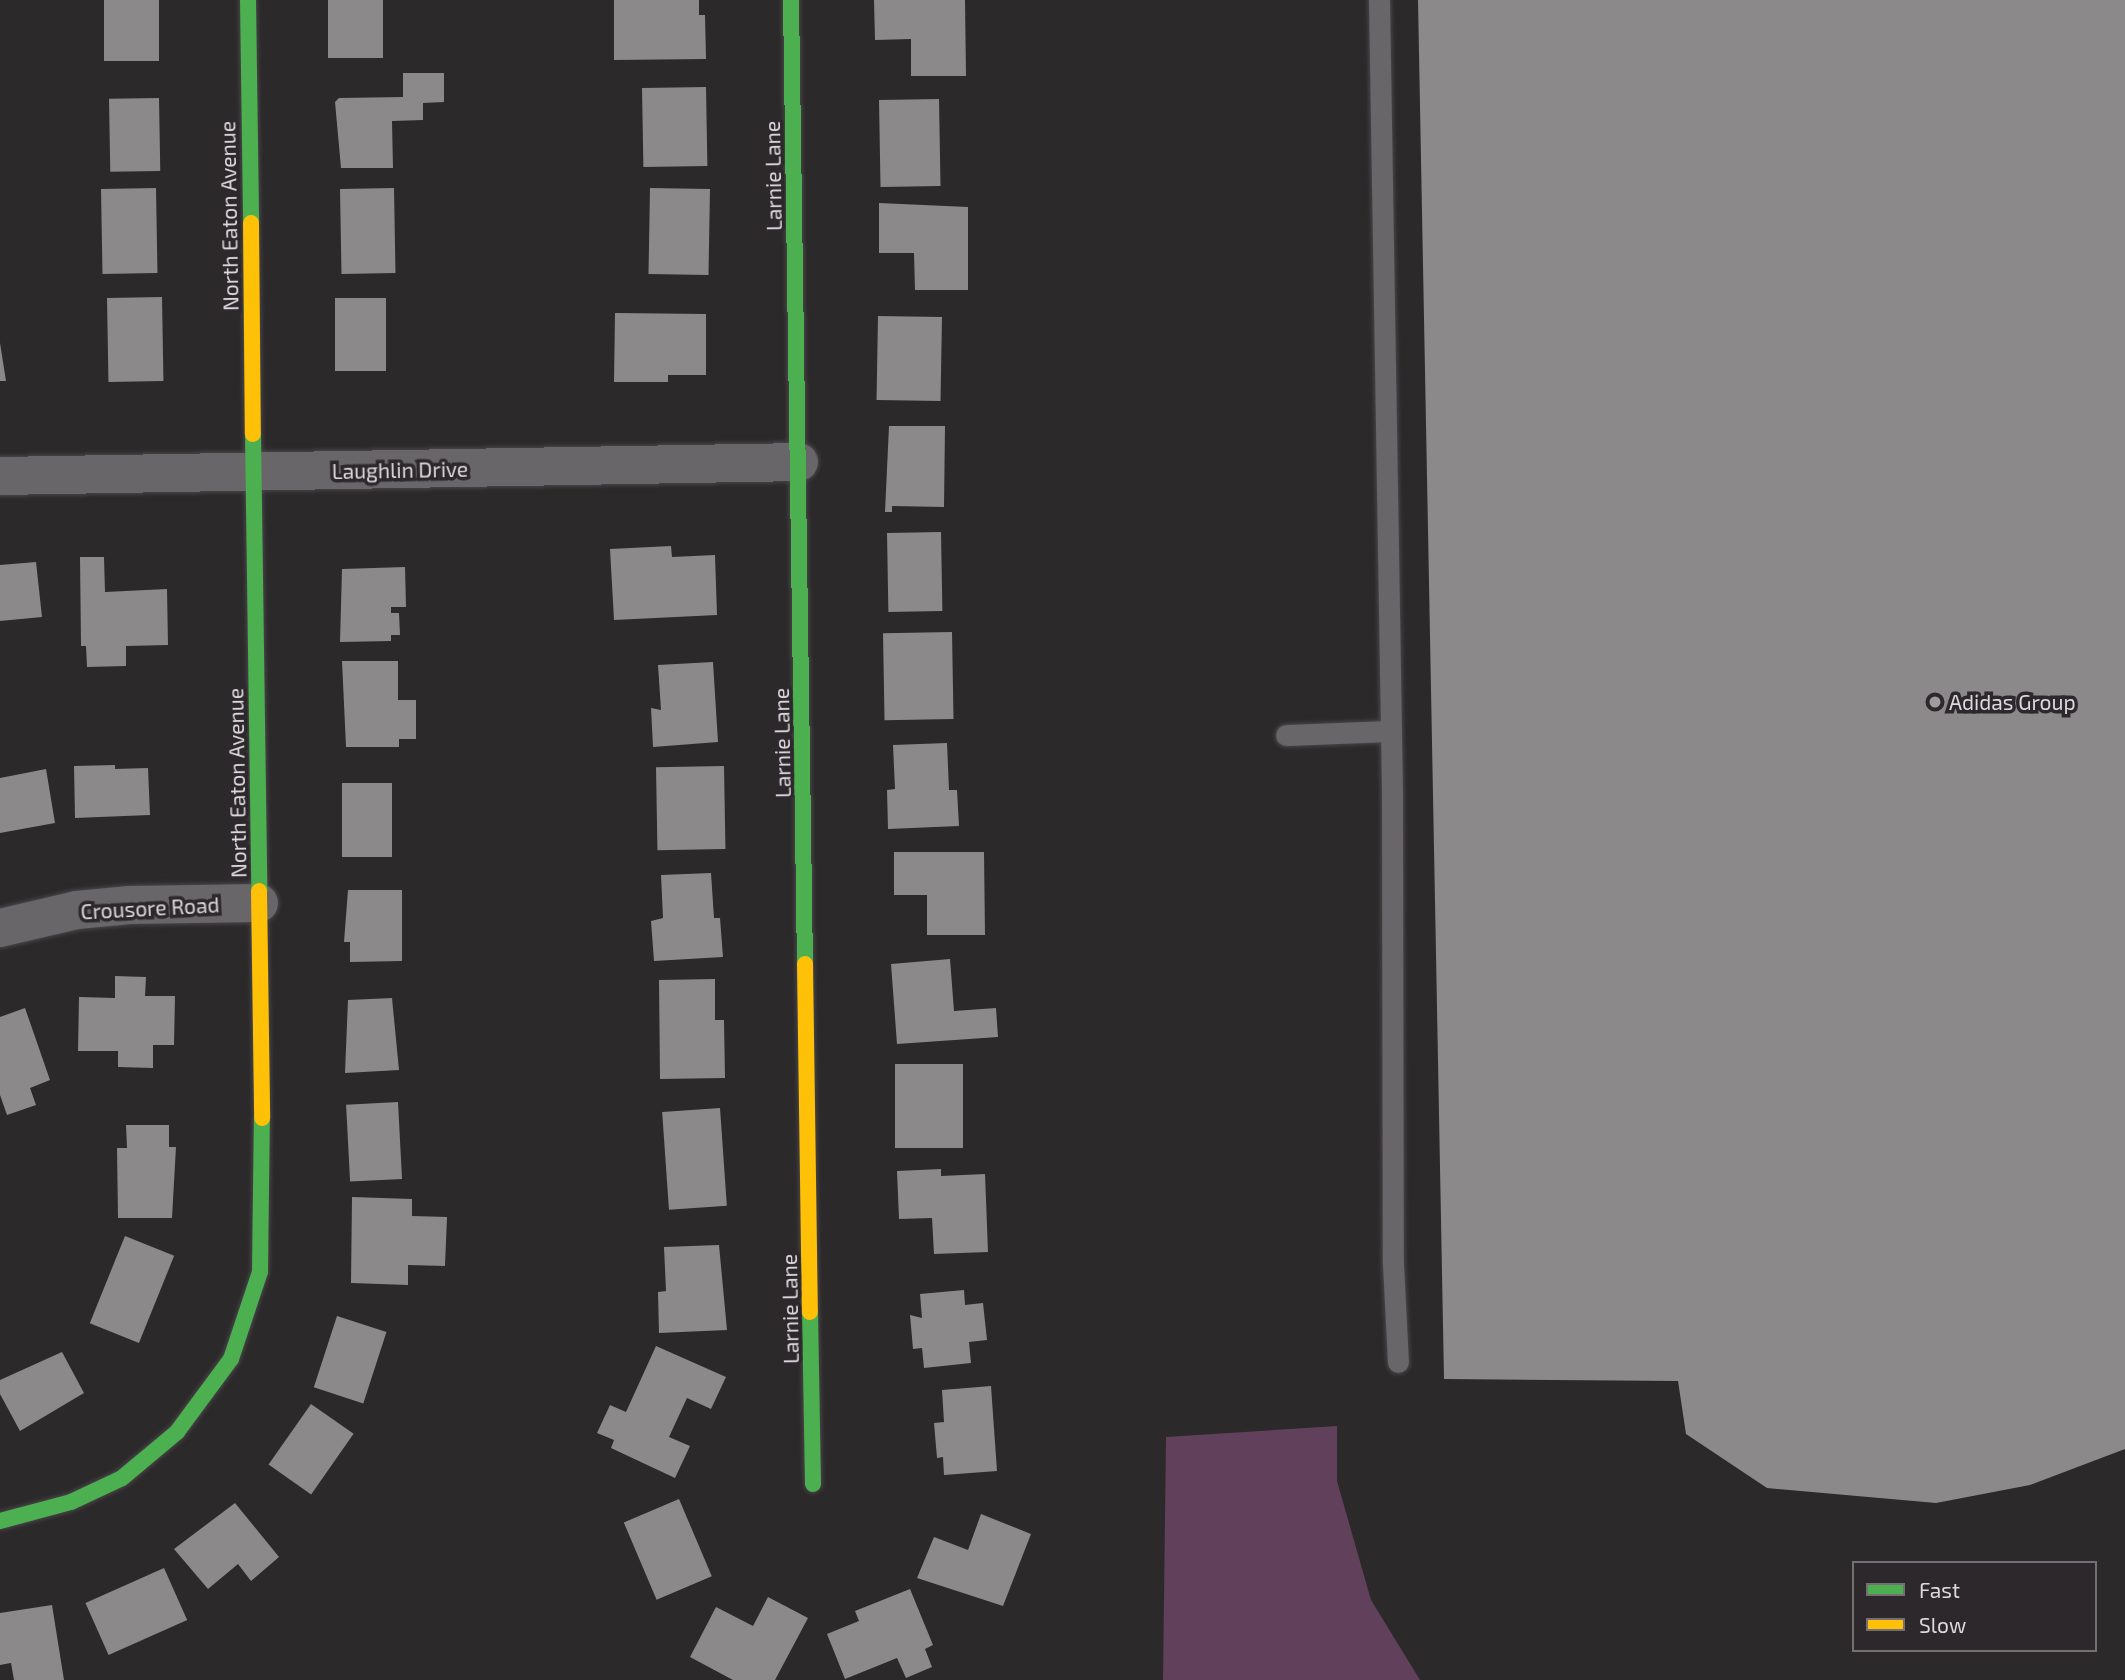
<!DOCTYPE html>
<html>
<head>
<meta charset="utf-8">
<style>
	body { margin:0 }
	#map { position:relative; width:2125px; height:1680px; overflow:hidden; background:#2c292b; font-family:"Exo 2",sans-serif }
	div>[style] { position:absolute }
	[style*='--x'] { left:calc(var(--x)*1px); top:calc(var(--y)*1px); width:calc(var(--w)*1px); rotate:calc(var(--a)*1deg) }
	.water>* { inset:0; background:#60405a }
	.building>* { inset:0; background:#8c898b; transform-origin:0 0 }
	.roads { filter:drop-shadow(0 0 2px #484648) drop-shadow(0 0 2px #484648) }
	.lane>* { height:21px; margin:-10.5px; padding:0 10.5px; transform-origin:10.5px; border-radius:10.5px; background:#686668 }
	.street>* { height:38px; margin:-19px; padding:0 19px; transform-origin:19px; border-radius:19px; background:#686668 }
	.fast>* { height:16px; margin:-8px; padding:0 8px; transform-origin:8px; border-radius:8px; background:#4caf50 }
	.slow>* { height:16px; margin:-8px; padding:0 8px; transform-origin:8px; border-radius:8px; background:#ffc107 }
	.dots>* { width:19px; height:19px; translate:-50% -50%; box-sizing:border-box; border:4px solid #2d282c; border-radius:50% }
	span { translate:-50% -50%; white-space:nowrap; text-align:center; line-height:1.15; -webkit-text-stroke:7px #2d282c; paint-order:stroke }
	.street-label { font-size:21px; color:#ddd9dc }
	.poi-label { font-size:21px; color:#ddd9dc }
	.left { translate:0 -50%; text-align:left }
	.legend { position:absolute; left:1852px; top:1561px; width:245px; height:91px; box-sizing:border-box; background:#2d282c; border:2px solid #736f72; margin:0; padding:9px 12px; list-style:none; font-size:21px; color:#ddd9dc }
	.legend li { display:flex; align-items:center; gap:14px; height:35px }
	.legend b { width:35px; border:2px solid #736f72 }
</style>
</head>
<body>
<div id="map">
	<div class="water">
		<i style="clip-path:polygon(1337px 1426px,1337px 1481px,1371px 1600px,1420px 1680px,1163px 1680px,1166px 1437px)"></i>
	</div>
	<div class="building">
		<i style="left:104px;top:0;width:55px;height:61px"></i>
		<i style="left:328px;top:0;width:55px;height:58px"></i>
		<i style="clip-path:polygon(614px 0,699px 0,699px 15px,705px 15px,706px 59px,614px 60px)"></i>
		<i style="clip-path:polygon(874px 0,965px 0,966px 76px,911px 76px,911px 39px,875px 40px)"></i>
		<i style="clip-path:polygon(1418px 0,2125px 0,2125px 1449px,2030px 1485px,1936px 1503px,1767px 1488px,1686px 1434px,1678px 1381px,1444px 1379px)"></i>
		<i style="clip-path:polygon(403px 73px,444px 73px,444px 102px,423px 103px,423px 120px,392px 121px,393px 168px,341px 168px,335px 102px,339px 98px,403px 97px)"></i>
		<i style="left:706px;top:87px;width:79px;height:64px;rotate:89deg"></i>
		<i style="left:159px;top:98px;width:73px;height:50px;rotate:89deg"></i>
		<i style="left:939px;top:99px;width:87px;height:60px;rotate:89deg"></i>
		<i style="left:156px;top:188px;width:85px;height:55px;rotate:89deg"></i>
		<i style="left:394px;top:188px;width:85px;height:54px;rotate:89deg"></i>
		<i style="left:650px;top:188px;width:60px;height:86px;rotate:1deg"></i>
		<i style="clip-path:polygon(879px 203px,968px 207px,968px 290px,915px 290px,914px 253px,879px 253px)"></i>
		<i style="left:162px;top:297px;width:84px;height:55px;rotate:89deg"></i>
		<i style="left:335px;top:298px;width:51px;height:73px"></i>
		<i style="clip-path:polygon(615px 313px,706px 314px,706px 375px,668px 375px,668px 382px,614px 382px)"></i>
		<i style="left:878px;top:316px;width:64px;height:84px;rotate:1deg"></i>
		<i style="clip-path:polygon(0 343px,6px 381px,0 381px)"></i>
		<i style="clip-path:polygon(889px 426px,945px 426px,944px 507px,892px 506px,892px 512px,885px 512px)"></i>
		<i style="left:941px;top:532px;width:79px;height:54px;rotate:89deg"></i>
		<i style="clip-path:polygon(671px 546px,672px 557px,715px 555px,717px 615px,614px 620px,610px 549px)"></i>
		<i style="clip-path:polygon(80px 557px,104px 557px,105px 592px,167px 589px,168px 645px,126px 646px,126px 666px,87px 667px,86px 646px,81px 646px)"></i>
		<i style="clip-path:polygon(36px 562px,42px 617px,0 621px,0 565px)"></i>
		<i style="clip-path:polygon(405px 567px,406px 607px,391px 607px,391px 613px,399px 613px,400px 635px,391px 635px,391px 641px,340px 642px,342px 569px)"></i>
		<i style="left:952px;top:632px;width:87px;height:69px;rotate:89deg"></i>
		<i style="clip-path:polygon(342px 661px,398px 661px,398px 700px,416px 700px,416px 739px,399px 739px,399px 747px,346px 747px)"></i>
		<i style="clip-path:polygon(713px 662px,718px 742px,653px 747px,651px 708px,661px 710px,658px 665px)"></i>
		<i style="clip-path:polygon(947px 743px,949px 790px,957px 790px,959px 826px,888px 829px,887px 790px,895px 789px,893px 745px)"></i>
		<i style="clip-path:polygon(115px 765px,115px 769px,148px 768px,150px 815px,75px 818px,74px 766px)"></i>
		<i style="left:724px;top:766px;width:83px;height:68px;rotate:89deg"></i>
		<i style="clip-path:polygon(46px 769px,55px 823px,0 833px,0 778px)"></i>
		<i style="left:342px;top:783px;width:50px;height:74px"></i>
		<i style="clip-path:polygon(894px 852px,984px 852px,985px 935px,927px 935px,927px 895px,894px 895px)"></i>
		<i style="clip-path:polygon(711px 873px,714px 918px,720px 918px,723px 957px,654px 961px,651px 921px,663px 918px,661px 875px)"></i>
		<i style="clip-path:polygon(348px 890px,402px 890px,402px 961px,350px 962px,350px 942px,344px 942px)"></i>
		<i style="clip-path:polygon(950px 959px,954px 1011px,996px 1008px,998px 1037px,897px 1044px,891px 964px)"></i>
		<i style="clip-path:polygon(115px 976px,146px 977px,145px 996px,175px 996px,174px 1045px,153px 1045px,153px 1068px,118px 1067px,118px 1051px,78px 1051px,79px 997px,115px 998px)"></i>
		<i style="clip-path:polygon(715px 979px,715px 1020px,724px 1020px,725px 1078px,660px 1079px,659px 980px)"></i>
		<i style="clip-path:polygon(392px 998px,399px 1070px,345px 1073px,348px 1000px)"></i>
		<i style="clip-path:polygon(25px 1008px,50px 1080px,30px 1088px,36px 1105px,7px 1115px,0 1095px,0 1017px)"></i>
		<i style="left:895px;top:1064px;width:68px;height:84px"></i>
		<i style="left:398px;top:1102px;width:77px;height:52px;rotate:87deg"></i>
		<i style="left:720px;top:1108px;width:98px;height:58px;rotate:86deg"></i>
		<i style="clip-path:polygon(126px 1125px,169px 1125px,169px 1147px,176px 1147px,172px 1218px,118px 1218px,117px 1148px,127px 1148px)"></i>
		<i style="clip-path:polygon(941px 1169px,941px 1176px,985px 1174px,988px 1252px,934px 1254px,932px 1218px,899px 1219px,897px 1171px)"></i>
		<i style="clip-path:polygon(352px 1197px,412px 1199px,412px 1216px,447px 1217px,445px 1266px,408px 1265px,408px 1285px,351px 1283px)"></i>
		<i style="left:125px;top:1236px;width:53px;height:94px;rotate:22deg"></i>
		<i style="clip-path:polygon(719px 1245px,727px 1330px,659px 1333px,658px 1292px,666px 1291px,664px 1247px)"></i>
		<i style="clip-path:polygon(964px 1290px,965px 1305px,983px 1303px,987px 1340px,969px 1342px,971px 1363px,924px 1368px,922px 1348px,913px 1349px,910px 1315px,922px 1318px,920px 1294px)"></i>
		<i style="left:337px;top:1316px;width:52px;height:75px;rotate:18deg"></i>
		<i style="clip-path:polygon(656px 1346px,726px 1377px,711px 1409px,687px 1398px,669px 1437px,690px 1446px,675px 1478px,611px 1448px,614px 1440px,597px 1433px,610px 1405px,626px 1412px)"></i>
		<i style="clip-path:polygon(62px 1352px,84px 1393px,20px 1431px,0 1394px,0 1380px)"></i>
		<i style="clip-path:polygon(991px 1386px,997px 1471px,944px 1475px,943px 1457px,937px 1458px,934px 1423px,944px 1422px,942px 1390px)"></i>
		<i style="left:311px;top:1404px;width:52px;height:74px;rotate:35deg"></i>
		<i style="left:679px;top:1499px;width:84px;height:60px;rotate:67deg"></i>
		<i style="clip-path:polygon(235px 1503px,279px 1557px,251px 1581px,238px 1564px,208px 1589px,174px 1549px)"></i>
		<i style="clip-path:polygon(981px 1514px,1031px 1534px,1003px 1606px,917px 1578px,934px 1537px,968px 1550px)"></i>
		<i style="left:164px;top:1568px;width:57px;height:86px;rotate:66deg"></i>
		<i style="clip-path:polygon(910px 1589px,933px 1645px,925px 1649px,932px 1667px,906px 1678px,897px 1658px,845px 1679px,827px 1634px,859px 1621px,855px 1611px)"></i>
		<i style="clip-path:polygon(768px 1597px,808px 1618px,775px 1680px,733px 1680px,690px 1657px,716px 1607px,753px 1626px)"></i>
		<i style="clip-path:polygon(52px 1605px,64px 1680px,14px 1680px,11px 1663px,0 1665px,0 1613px)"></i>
	</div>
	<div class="roads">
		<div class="lane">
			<i style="--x:1379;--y:0;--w:791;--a:89.06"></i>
			<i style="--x:1392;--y:791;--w:473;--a:89.9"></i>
			<i style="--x:1393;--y:1264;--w:98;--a:87.1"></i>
			<i style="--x:1286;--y:735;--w:105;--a:-2.2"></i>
		</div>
		<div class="street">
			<i style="--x:0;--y:476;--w:799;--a:-1"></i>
			<i style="--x:0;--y:928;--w:79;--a:-13.2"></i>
			<i style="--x:77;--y:910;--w:53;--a:-5.4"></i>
			<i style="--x:130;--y:905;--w:129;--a:-0.9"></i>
		</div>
		<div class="fast">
			<i style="--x:248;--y:0;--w:223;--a:89.2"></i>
			<i style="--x:791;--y:0;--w:964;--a:89.17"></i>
			<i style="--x:253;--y:434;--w:457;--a:89.2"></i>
			<i style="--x:810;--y:1312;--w:172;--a:89"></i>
			<i style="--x:0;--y:1521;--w:73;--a:-15"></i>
			<i style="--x:71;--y:1502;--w:56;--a:-25.2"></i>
			<i style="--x:122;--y:1478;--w:72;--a:-39.9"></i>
			<i style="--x:177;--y:1432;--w:91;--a:-53.5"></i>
			<i style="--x:231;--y:1359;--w:92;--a:-71.6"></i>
			<i style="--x:260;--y:1272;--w:154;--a:-89.3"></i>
		</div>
		<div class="slow">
			<i style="--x:251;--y:223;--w:211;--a:89.5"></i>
			<i style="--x:259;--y:891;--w:227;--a:89.2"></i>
			<i style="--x:805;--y:964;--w:348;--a:89.2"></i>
		</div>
	</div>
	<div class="dots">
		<i style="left:1935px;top:702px;background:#9f9b9e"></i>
	</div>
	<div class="street-label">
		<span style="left:773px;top:176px;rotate:-91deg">Larnie Lane</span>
		<span style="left:229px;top:216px;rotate:-91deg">North Eaton Avenue</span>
		<span style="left:400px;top:470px;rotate:-1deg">Laughlin Drive</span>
		<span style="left:782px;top:743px;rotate:-91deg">Larnie Lane</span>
		<span style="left:237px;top:783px;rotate:-91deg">North Eaton Avenue</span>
		<span style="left:150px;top:908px;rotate:-3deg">Crousore Road</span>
		<span style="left:790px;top:1309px;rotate:-91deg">Larnie Lane</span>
	</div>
	<div class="poi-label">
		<span class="left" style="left:1949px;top:702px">Adidas Group</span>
	</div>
	<ul class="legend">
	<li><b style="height:9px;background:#4caf50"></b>Fast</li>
	<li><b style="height:9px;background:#ffc107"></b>Slow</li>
	</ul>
</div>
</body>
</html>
